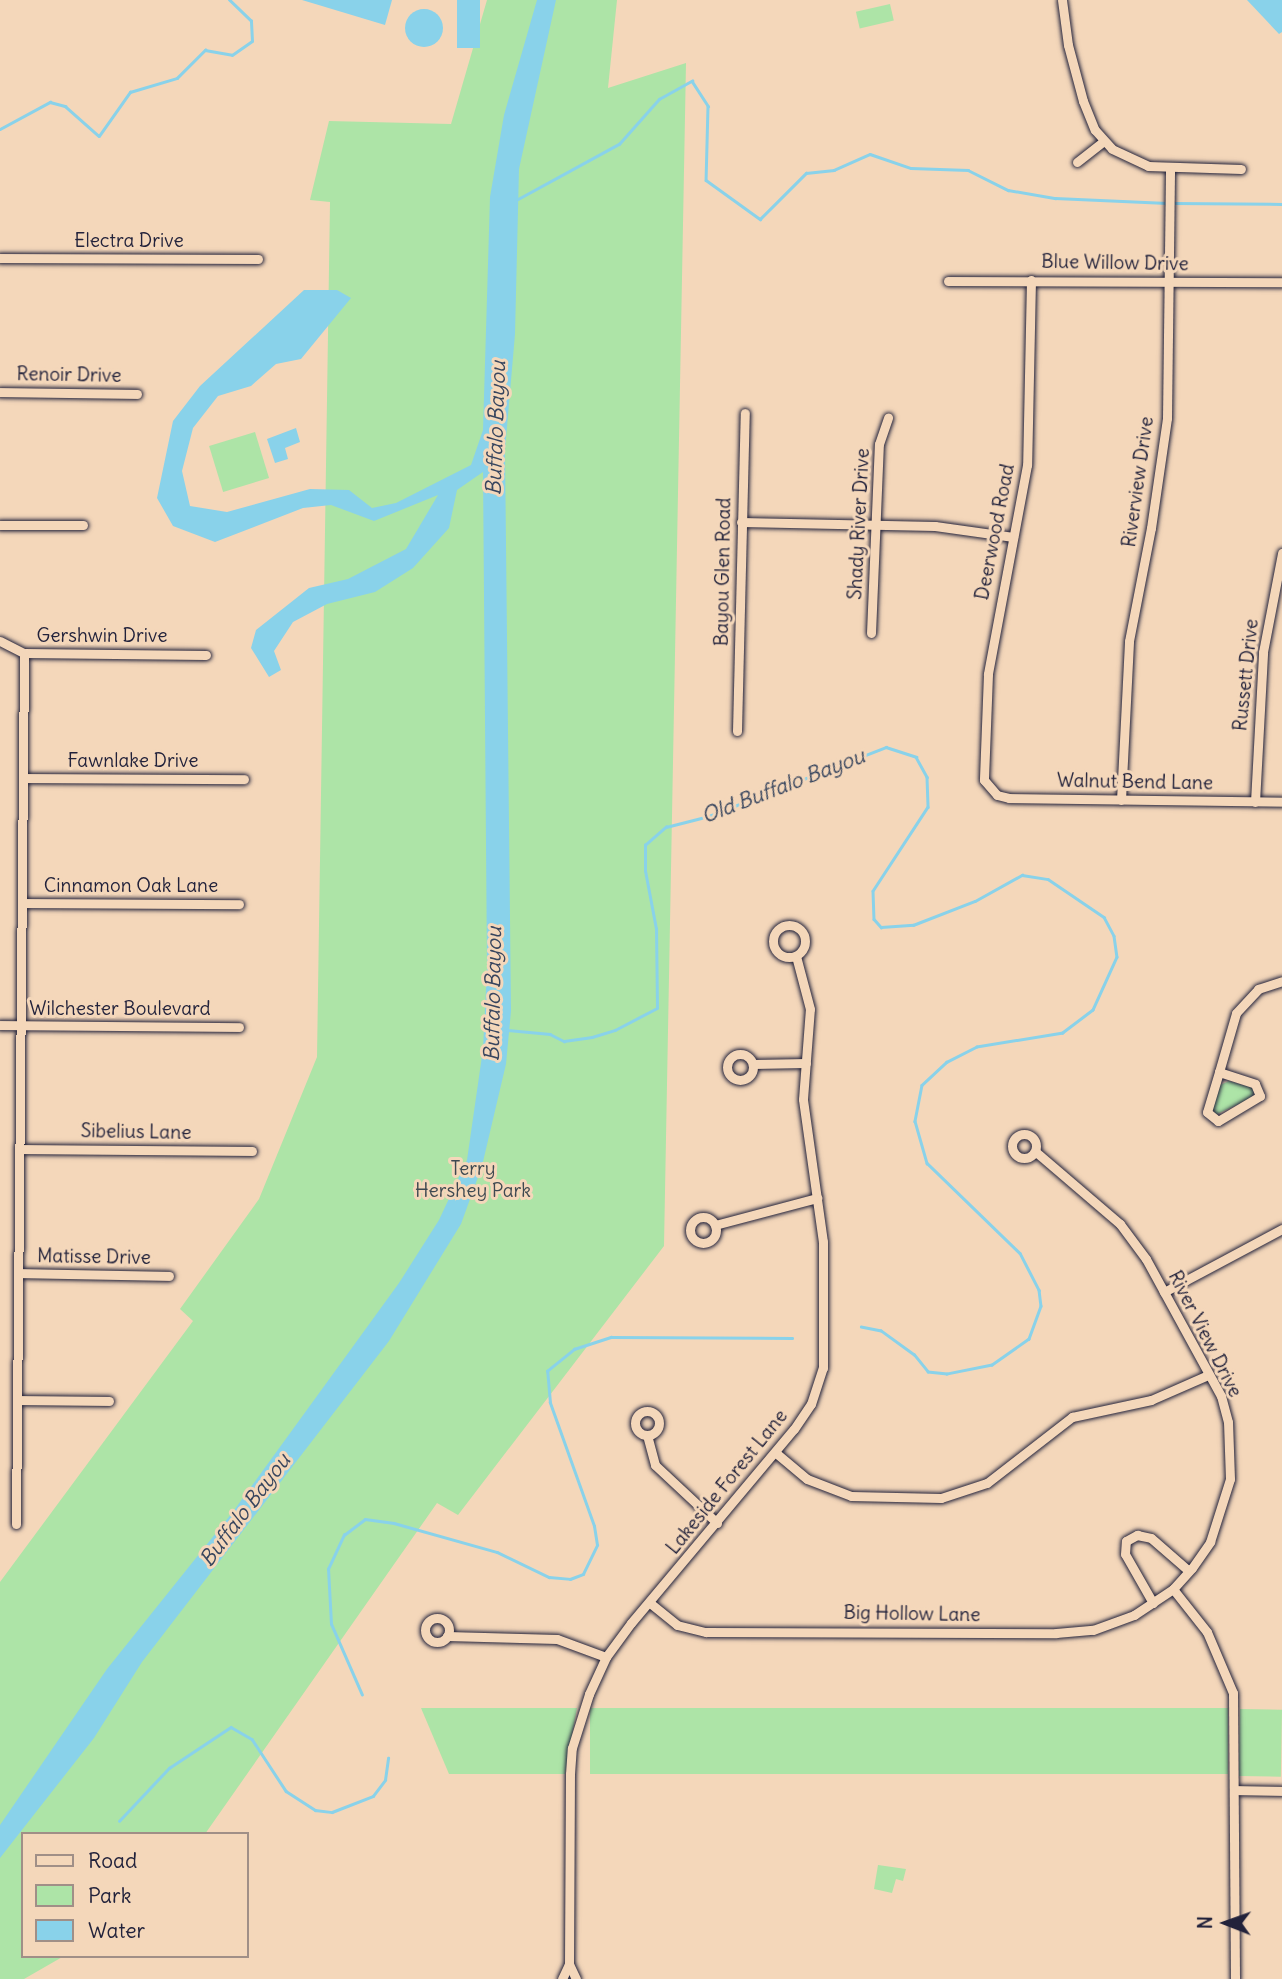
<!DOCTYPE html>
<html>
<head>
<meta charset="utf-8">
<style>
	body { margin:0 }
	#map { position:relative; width:1282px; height:1979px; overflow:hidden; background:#f4d7ba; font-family:Delius,sans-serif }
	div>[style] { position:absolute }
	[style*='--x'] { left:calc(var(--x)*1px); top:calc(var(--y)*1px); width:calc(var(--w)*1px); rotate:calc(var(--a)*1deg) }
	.green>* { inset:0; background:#ade4a7; transform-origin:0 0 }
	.water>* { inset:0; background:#89d2ea; transform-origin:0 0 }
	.round { border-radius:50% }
	.stream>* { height:2.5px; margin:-1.25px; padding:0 1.25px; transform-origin:1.25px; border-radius:1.25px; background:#89d2ea }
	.roads { filter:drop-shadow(0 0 2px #22223b) drop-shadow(0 0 2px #22223b) }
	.street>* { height:9px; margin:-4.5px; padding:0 4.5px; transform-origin:4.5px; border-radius:4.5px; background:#f4d7ba }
	.street>.ring { margin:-4.5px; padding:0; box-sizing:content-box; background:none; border:9px solid #f4d7ba; border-radius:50% }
	span { translate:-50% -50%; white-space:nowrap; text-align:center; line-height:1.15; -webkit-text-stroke:6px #f4d7ba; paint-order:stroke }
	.street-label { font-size:19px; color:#22223b }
	.park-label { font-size:19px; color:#3e4951 }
	.water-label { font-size:21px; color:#37455e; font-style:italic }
	.legend { position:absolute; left:21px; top:1832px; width:228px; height:126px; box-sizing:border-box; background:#f4d7ba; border:2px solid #a08f87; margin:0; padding:9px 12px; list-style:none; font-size:21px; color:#22223b }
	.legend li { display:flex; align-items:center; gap:14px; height:35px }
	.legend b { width:35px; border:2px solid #a08f87 }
	.north { position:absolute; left:1191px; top:1888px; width:70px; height:70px; -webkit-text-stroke:5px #f4d7ba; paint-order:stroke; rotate:271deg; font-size:19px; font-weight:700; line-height:28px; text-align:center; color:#22223b }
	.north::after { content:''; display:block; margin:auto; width:24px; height:32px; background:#22223b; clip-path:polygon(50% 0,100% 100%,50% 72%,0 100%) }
</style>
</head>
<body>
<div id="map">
	<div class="green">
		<i style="clip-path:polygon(487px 0,617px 0,608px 88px,686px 63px,664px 1246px,458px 1515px,437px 1503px,205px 1834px,23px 1834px,23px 1956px,64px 1956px,24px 1979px,0 1979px,0 1582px,193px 1321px,180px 1309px,259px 1199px,317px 1057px,330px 202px,310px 200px,329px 121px,451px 124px)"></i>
		<i style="left:890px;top:4px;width:17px;height:35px;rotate:77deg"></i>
		<i style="left:255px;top:432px;width:48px;height:48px;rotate:73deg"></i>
		<i style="clip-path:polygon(1229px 1081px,1253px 1088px,1254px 1097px,1215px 1115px,1212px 1109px,1220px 1085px)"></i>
		<i style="clip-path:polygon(421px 1708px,577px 1708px,565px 1774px,449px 1774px)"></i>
		<i style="left:590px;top:1708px;width:638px;height:66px"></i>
		<i style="left:1240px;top:1709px;width:42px;height:67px;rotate:1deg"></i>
		<i style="clip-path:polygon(878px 1865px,906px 1869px,903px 1881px,896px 1879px,892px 1893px,874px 1889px)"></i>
	</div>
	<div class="water">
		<i style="clip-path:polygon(302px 0,392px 0,385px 25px)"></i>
		<i style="left:457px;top:0;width:23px;height:48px"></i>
		<i style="clip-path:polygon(537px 0,556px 0,519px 169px,515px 334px,505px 450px,511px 1011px,506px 1064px,482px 1166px,461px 1224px,389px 1341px,142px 1662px,94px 1738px,0 1858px,0 1825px,107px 1669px,232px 1513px,399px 1283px,439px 1220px,467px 1160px,483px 1049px,487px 968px,483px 472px,457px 490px,449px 528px,413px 568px,375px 592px,327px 604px,293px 622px,274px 651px,281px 670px,269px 677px,251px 648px,256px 630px,309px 588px,348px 579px,406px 549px,438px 495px,374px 521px,331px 505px,303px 508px,215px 542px,173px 526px,157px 498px,173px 421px,200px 386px,304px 290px,337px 290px,351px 298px,301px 359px,276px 364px,251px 386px,218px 396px,193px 428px,182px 471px,190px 506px,227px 512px,310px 489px,349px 490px,372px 508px,396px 503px,471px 465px,483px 430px,490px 197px,504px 115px)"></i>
		<i style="clip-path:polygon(1247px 0,1282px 0,1282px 32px,1279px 34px)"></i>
		<i class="round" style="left:405px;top:9px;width:38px;height:38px"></i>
		<i style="clip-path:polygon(296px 428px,300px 442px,285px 448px,288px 459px,275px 463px,267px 439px)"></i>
	</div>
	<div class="stream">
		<i style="--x:0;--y:129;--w:57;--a:-28.4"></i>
		<i style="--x:50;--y:102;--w:16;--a:15"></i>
		<i style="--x:65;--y:106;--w:45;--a:41.4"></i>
		<i style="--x:99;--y:136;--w:54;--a:-54.8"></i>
		<i style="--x:130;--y:92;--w:49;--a:-16.6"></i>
		<i style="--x:177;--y:78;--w:40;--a:-45"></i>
		<i style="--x:205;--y:50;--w:27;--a:10"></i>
		<i style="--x:232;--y:55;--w:24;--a:-35"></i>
		<i style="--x:252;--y:41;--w:20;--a:-93"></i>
		<i style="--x:251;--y:21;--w:30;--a:-136"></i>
		<i style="--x:518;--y:199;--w:115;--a:-28.6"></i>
		<i style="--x:619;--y:144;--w:60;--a:-48.4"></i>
		<i style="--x:659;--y:99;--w:38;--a:-29"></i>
		<i style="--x:692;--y:81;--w:30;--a:57"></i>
		<i style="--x:708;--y:106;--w:74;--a:91.5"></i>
		<i style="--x:706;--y:180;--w:67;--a:35.8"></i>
		<i style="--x:760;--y:219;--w:65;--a:-45"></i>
		<i style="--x:806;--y:173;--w:28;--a:-6"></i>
		<i style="--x:834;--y:170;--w:39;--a:-24"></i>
		<i style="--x:870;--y:154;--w:43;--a:18.9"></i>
		<i style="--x:911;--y:168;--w:57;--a:2"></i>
		<i style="--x:968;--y:170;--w:45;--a:26.6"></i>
		<i style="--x:1008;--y:190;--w:48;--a:9.7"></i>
		<i style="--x:1055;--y:198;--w:112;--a:2.6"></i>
		<i style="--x:1173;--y:203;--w:109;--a:0.5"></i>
		<i style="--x:507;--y:1030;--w:43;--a:5.3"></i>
		<i style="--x:550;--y:1034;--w:16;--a:27"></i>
		<i style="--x:564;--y:1041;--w:28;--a:-8"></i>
		<i style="--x:592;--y:1037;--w:24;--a:-17"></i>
		<i style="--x:615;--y:1030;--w:47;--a:-27.6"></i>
		<i style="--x:657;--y:1008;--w:79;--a:-90.7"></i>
		<i style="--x:656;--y:929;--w:59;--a:-100.7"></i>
		<i style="--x:645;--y:871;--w:26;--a:-90"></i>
		<i style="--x:645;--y:845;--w:28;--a:-41"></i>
		<i style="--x:666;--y:827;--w:44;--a:-14.3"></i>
		<i style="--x:709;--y:816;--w:190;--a:-21.3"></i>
		<i style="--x:886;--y:747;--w:32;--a:18"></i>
		<i style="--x:916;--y:757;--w:23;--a:61"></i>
		<i style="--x:927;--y:777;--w:30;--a:88"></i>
		<i style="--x:928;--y:807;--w:100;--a:123.2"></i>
		<i style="--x:873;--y:891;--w:28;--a:88"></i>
		<i style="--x:874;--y:919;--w:11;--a:49"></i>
		<i style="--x:881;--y:927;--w:32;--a:-4"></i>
		<i style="--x:913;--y:925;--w:66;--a:-21.2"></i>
		<i style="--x:975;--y:901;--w:54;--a:-29"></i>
		<i style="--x:1022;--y:875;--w:26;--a:9"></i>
		<i style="--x:1048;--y:879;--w:68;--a:34.2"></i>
		<i style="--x:1104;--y:917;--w:21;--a:62"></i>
		<i style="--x:1114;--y:936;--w:21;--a:82"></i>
		<i style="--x:1117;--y:957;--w:58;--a:114.4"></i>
		<i style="--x:1093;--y:1010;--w:38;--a:143"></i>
		<i style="--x:1063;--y:1033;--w:87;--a:170.8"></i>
		<i style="--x:977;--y:1047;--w:34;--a:153"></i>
		<i style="--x:947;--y:1062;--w:34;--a:137"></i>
		<i style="--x:922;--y:1085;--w:37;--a:101"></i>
		<i style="--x:915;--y:1121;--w:44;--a:74.1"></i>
		<i style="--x:927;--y:1163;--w:129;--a:44.1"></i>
		<i style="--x:1020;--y:1253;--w:42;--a:62.8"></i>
		<i style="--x:1039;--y:1290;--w:16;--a:83"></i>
		<i style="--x:1041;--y:1306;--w:35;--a:110"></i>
		<i style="--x:1029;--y:1339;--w:45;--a:144.9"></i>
		<i style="--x:992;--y:1365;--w:46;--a:168.7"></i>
		<i style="--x:947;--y:1374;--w:19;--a:-174"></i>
		<i style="--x:928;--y:1372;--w:22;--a:-129"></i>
		<i style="--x:914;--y:1355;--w:41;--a:-144"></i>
		<i style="--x:881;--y:1331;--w:20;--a:-169"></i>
		<i style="--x:362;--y:1695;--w:77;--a:-113.6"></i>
		<i style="--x:331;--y:1624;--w:55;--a:-93.1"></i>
		<i style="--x:328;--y:1569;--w:38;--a:-65"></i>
		<i style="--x:344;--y:1535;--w:26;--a:-37"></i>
		<i style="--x:365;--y:1519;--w:29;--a:8"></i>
		<i style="--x:394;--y:1523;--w:107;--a:15.7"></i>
		<i style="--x:497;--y:1552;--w:58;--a:25.7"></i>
		<i style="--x:549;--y:1577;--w:21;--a:5"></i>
		<i style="--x:570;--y:1579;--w:14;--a:-21"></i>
		<i style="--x:583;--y:1574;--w:32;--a:-64"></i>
		<i style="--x:597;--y:1545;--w:19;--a:-99"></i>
		<i style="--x:594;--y:1526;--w:131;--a:-109.7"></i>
		<i style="--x:550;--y:1403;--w:32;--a:-95"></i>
		<i style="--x:547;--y:1371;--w:35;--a:-39"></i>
		<i style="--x:574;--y:1349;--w:39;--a:-18"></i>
		<i style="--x:611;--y:1337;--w:181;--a:0.3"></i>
		<i style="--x:119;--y:1821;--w:73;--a:-46.7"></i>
		<i style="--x:169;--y:1768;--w:74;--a:-33.5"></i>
		<i style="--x:231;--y:1727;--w:24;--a:30"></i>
		<i style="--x:252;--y:1739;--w:62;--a:56.8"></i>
		<i style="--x:286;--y:1791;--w:35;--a:33"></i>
		<i style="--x:315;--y:1810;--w:17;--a:7"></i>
		<i style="--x:332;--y:1812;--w:44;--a:-21.3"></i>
		<i style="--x:373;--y:1796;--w:20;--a:-53"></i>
		<i style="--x:385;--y:1780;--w:22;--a:-82"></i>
	</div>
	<div class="roads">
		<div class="street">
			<i style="--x:1062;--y:0;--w:45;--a:82.4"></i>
			<i style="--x:1068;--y:45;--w:58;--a:75"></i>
			<i style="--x:1083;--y:101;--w:31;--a:68"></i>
			<i style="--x:1095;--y:130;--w:25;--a:48"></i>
			<i style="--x:1112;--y:149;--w:40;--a:25"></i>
			<i style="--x:1148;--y:166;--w:93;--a:1.8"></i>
			<i style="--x:1077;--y:162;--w:34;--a:-38"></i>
			<i style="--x:0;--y:258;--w:258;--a:0.2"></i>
			<i style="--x:1031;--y:280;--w:185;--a:91.2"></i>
			<i style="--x:1027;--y:465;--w:213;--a:100.6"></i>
			<i style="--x:988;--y:674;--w:106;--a:92.2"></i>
			<i style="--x:984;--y:780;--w:20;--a:49"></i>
			<i style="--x:997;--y:795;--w:12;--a:14"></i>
			<i style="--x:1009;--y:798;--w:273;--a:0.8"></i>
			<i style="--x:948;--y:281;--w:334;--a:0.2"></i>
			<i style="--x:0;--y:392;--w:137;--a:0.8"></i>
			<i style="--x:741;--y:522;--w:194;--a:1.2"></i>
			<i style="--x:935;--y:526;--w:79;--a:8"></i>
			<i style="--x:0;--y:525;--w:83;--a:0"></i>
			<i style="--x:871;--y:633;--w:189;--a:-87.6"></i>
			<i style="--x:879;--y:444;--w:28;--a:-71"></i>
			<i style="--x:0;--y:641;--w:27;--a:27"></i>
			<i style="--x:24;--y:653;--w:182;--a:0.6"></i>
			<i style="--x:737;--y:731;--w:318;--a:-88.6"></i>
			<i style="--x:23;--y:778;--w:221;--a:0.3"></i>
			<i style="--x:1121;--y:800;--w:159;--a:-87.1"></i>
			<i style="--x:1129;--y:641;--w:115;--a:-79"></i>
			<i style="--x:1151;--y:528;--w:111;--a:-81.7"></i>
			<i style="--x:1167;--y:418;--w:250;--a:-89.3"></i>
			<i style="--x:1255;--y:802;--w:150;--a:-86.9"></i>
			<i style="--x:1263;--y:652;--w:101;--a:-79.1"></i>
			<i style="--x:22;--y:903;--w:217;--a:0.3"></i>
			<i class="ring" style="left:773px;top:925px;width:23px;height:23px"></i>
			<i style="--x:0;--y:1025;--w:239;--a:0.5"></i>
			<i class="ring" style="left:727px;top:1054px;width:17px;height:17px"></i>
			<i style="--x:753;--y:1064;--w:53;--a:-1.1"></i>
			<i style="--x:1219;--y:1072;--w:38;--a:18"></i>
			<i style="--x:1255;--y:1084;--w:13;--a:67"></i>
			<i style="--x:1260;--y:1096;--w:49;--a:149.2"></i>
			<i style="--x:1218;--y:1121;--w:14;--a:-141"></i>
			<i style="--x:1207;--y:1112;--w:42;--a:-73.3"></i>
			<i style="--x:1219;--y:1072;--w:61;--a:-73.9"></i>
			<i style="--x:1236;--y:1013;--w:33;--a:-47"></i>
			<i style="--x:1258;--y:989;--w:25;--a:-18"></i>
			<i class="ring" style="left:1012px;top:1134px;width:15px;height:15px"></i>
			<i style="--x:20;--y:1149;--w:232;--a:0.5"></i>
			<i class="ring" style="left:690px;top:1217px;width:17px;height:17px"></i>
			<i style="--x:715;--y:1225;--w:106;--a:-14.8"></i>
			<i style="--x:19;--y:1273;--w:150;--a:1.1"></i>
			<i style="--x:1164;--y:1292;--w:134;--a:-28.1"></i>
			<i style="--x:18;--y:1400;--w:91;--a:0.6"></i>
			<i class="ring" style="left:635px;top:1411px;width:15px;height:15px"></i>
			<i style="--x:647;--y:1435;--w:31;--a:75"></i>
			<i style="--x:655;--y:1465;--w:85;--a:43.1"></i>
			<i style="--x:776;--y:1453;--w:40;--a:40"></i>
			<i style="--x:807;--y:1479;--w:47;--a:21.1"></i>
			<i style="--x:851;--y:1496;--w:90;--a:1.3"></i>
			<i style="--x:941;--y:1498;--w:48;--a:-18.1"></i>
			<i style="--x:987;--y:1483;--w:108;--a:-37.8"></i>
			<i style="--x:1072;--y:1417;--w:81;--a:-12.1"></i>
			<i style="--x:1151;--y:1400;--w:62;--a:-23.7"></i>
			<i style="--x:16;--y:1524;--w:871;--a:-89.47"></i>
			<i style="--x:1173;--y:1589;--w:55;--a:51.7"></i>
			<i style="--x:1207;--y:1632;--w:66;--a:66.9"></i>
			<i style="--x:1233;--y:1693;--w:286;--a:89.6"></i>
			<i style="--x:650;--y:1603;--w:35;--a:39"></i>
			<i style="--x:677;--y:1625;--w:30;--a:14"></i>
			<i style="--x:706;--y:1632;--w:350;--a:0.2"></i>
			<i style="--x:1056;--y:1633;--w:37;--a:-5"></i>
			<i style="--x:1093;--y:1630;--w:44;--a:-20.1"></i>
			<i style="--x:1134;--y:1615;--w:47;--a:-33.7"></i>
			<i style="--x:1173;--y:1589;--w:28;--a:-48"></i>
			<i style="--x:1192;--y:1568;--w:32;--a:-55"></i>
			<i style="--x:1210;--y:1542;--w:66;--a:-72.4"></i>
			<i style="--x:1230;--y:1479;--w:57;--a:-92"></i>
			<i style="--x:1228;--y:1422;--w:27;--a:-105"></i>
			<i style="--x:1221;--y:1396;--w:156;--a:-118.7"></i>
			<i style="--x:1146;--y:1259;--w:44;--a:-126.6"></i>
			<i style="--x:1120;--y:1224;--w:111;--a:-139.4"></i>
			<i style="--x:1153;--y:1603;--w:56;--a:-119.7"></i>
			<i style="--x:1125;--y:1554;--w:13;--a:-86"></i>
			<i style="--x:1126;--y:1541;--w:13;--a:-29"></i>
			<i style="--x:1137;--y:1535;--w:14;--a:12"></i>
			<i style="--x:1151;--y:1538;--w:50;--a:41"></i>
			<i class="ring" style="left:425px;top:1618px;width:15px;height:15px"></i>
			<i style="--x:447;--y:1636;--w:110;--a:1.6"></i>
			<i style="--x:557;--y:1639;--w:52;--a:20.2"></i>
			<i style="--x:1235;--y:1790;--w:47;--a:1.2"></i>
			<i style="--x:562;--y:1979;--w:17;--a:-65"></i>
			<i style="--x:576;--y:1979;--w:17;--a:-115"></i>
			<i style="--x:569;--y:1964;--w:190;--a:-89.7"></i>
			<i style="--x:570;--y:1774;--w:26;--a:-86"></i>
			<i style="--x:572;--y:1748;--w:57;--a:-72.5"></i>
			<i style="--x:589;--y:1694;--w:41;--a:-65.3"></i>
			<i style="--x:606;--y:1657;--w:42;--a:-53.7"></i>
			<i style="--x:631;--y:1623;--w:253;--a:-50"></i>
			<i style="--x:794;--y:1429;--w:30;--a:-56"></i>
			<i style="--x:811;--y:1404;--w:38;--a:-72"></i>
			<i style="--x:823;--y:1368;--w:126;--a:-90"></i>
			<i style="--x:823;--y:1242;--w:144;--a:-98"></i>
			<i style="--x:803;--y:1099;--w:90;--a:-85.6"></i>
			<i style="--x:810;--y:1009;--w:55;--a:-104.8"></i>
		</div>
	</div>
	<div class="street-label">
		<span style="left:129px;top:241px">Electra Drive</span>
		<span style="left:1115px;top:263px;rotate:1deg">Blue Willow Drive</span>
		<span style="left:69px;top:375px;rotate:1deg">Renoir Drive</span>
		<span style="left:1138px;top:482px;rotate:-82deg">Riverview Drive</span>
		<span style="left:859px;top:524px;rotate:-87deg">Shady River Drive</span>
		<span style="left:995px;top:532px;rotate:-79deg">Deerwood Road</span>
		<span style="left:723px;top:572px;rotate:-89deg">Bayou Glen Road</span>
		<span style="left:102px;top:636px">Gershwin Drive</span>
		<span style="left:1246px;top:675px;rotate:-84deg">Russett Drive</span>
		<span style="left:133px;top:761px">Fawnlake Drive</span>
		<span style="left:1135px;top:782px;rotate:1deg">Walnut Bend Lane</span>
		<span style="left:131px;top:886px">Cinnamon Oak Lane</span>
		<span style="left:120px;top:1009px">Wilchester Boulevard</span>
		<span style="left:136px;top:1132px;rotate:1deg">Sibelius Lane</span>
		<span style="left:94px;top:1257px;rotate:1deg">Matisse Drive</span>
		<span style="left:1205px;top:1334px;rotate:63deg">River View Drive</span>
		<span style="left:727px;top:1482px;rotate:-51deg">Lakeside Forest Lane</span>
		<span style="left:912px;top:1614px;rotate:1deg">Big Hollow Lane</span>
	</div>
	<div class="park-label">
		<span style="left:473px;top:1180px">Terry<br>Hershey Park</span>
	</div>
	<div class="water-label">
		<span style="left:496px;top:428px;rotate:-88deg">Buffalo Bayou</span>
		<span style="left:783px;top:786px;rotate:-21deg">Old Buffalo Bayou</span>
		<span style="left:493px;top:994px;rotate:-89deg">Buffalo Bayou</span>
		<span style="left:245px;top:1510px;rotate:-53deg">Buffalo Bayou</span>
	</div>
	<ul class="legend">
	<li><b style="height:9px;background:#f4d7ba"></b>Road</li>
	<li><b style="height:19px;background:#ade4a7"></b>Park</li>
	<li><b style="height:19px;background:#89d2ea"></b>Water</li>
	</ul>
	<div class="north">N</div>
</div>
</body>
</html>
